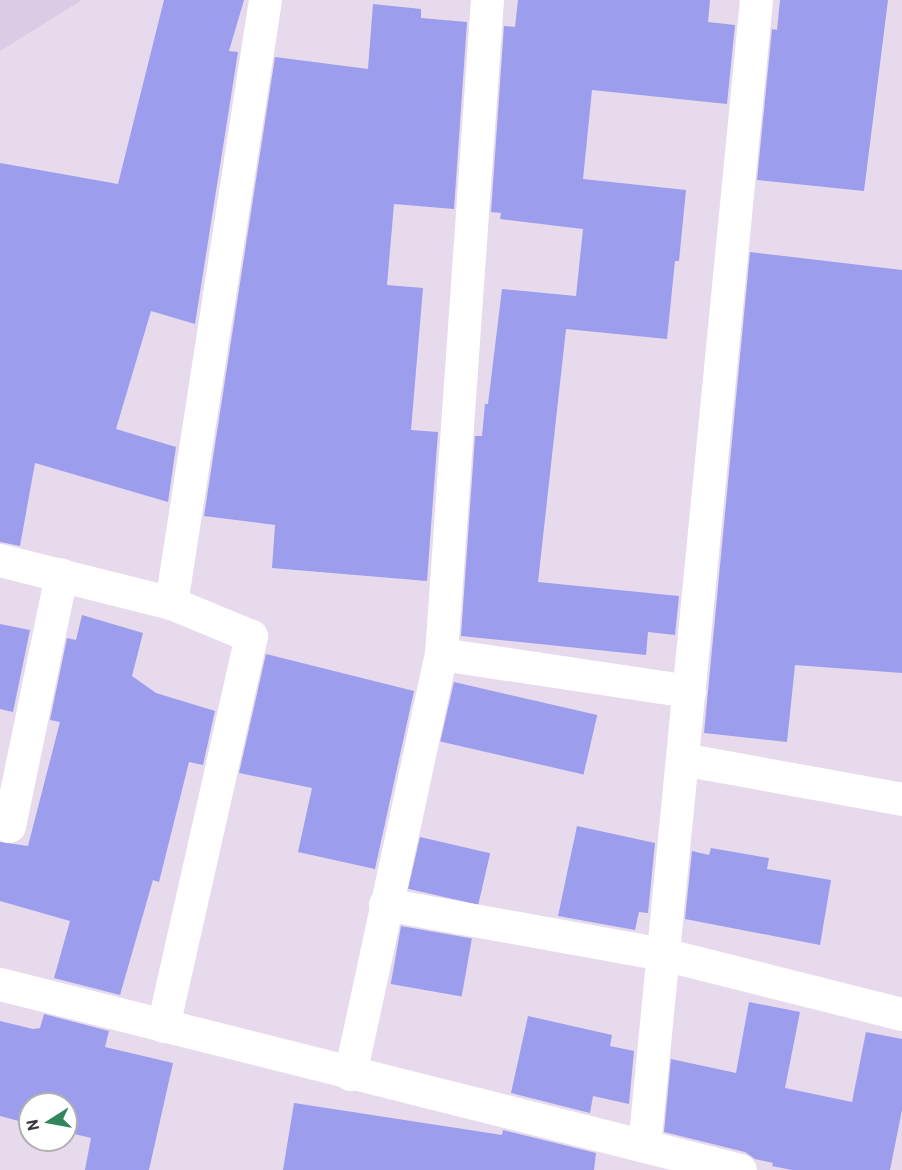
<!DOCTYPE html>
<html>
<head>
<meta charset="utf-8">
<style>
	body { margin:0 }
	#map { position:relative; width:902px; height:1170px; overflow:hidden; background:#e6daec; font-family:Barlow,sans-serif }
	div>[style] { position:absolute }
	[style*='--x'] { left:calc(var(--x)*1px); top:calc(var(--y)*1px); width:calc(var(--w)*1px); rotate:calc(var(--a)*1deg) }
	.built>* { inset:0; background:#dbcbe4 }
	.building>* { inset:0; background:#9d9ded; transform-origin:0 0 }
	.street>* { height:33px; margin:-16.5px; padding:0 16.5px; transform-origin:16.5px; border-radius:16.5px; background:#fff }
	span { translate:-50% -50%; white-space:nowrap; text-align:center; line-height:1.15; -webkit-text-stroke:5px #fff; paint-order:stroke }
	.north { position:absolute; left:18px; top:1092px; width:60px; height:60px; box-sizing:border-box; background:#fff; border:2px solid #b1afb2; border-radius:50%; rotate:259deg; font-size:16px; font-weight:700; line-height:24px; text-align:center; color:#3c383f }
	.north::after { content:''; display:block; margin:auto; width:21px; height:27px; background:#31875b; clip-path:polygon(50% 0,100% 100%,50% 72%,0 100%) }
</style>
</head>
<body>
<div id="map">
	<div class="built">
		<i style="clip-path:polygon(0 0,82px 0,0 51px)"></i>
	</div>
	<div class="building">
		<i style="clip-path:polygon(164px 0,244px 0,229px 51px,238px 52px,195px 324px,151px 311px,116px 429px,176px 447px,168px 502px,35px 463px,20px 546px,0 542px,0 163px,118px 184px)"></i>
		<i style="clip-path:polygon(518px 0,710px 0,708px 22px,735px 25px,727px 104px,592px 90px,583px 179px,686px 190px,679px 261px,675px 261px,667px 339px,566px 329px,538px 582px,679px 596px,675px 635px,648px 632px,646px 655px,461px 636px,475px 436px,482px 436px,485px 404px,488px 404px,502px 289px,576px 296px,583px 229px,500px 219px,501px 213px,491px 212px,504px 26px,515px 27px)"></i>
		<i style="clip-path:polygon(780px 0,888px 0,864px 191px,757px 180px,772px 29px,777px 30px)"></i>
		<i style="clip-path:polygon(373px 4px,421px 9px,421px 18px,467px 22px,454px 209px,394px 204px,387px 285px,423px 288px,411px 430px,438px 432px,427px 581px,272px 568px,275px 525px,204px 516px,275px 57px,368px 69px)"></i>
		<i style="clip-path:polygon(750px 252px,902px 270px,902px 673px,795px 665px,787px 742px,704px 733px)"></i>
		<i style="clip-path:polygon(82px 615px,143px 633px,132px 676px,156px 693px,215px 711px,203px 765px,189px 762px,159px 882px,153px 880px,120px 995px,54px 978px,70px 921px,0 901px,0 842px,28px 846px,60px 722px,50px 720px,67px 638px,76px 640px)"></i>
		<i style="clip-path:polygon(0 624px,30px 630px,13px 712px,0 709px)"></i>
		<i style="clip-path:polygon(266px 654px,414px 691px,375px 869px,298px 852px,312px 788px,239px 773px)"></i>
		<i style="left:454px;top:682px;width:147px;height:61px;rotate:13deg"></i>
		<i style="clip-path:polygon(577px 826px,655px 843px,648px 913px,639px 912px,635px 930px,558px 916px)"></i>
		<i style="left:420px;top:837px;width:72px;height:53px;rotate:13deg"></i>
		<i style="clip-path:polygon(711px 848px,769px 858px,767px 869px,831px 880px,820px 945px,685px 919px,692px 851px,709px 855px)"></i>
		<i style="left:401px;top:926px;width:72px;height:59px;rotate:10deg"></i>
		<i style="clip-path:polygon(749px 1002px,800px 1012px,785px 1088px,852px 1102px,866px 1032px,902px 1039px,902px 1110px,890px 1170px,792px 1170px,772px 1166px,773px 1163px,755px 1159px,745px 1152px,664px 1132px,671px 1059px,736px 1073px)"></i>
		<i style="clip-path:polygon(44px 1014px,109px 1031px,105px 1047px,173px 1063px,149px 1170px,85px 1170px,91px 1138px,66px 1132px,66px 1104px,30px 1104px,30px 1124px,0 1116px,0 1021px,33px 1029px,40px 1028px)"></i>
		<i style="clip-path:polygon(528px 1016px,612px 1035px,610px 1046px,634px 1051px,629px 1104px,593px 1096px,590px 1113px,511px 1093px)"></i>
		<i style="clip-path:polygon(294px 1103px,502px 1135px,503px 1130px,596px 1153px,594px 1170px,283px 1170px)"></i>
	</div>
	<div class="street">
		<i style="--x:0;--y:560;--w:176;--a:14.1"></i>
		<i style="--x:171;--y:603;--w:610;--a:-81.14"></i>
		<i style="--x:441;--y:654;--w:251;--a:8.5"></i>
		<i style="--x:682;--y:759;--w:224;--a:10.3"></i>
		<i style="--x:9;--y:826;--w:257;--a:-78.3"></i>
		<i style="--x:385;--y:904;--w:282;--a:10.2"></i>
		<i style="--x:663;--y:954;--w:246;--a:14.1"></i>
		<i style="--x:0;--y:984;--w:763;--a:14.11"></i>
		<i style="--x:163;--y:1026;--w:400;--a:-77.3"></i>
		<i style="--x:251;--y:636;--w:87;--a:-157.6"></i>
		<i style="--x:350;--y:1074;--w:430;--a:-77.8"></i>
		<i style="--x:441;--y:654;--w:656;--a:-85.98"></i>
		<i style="--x:644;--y:1146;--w:1151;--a:-84.42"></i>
	</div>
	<div class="north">N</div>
</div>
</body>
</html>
